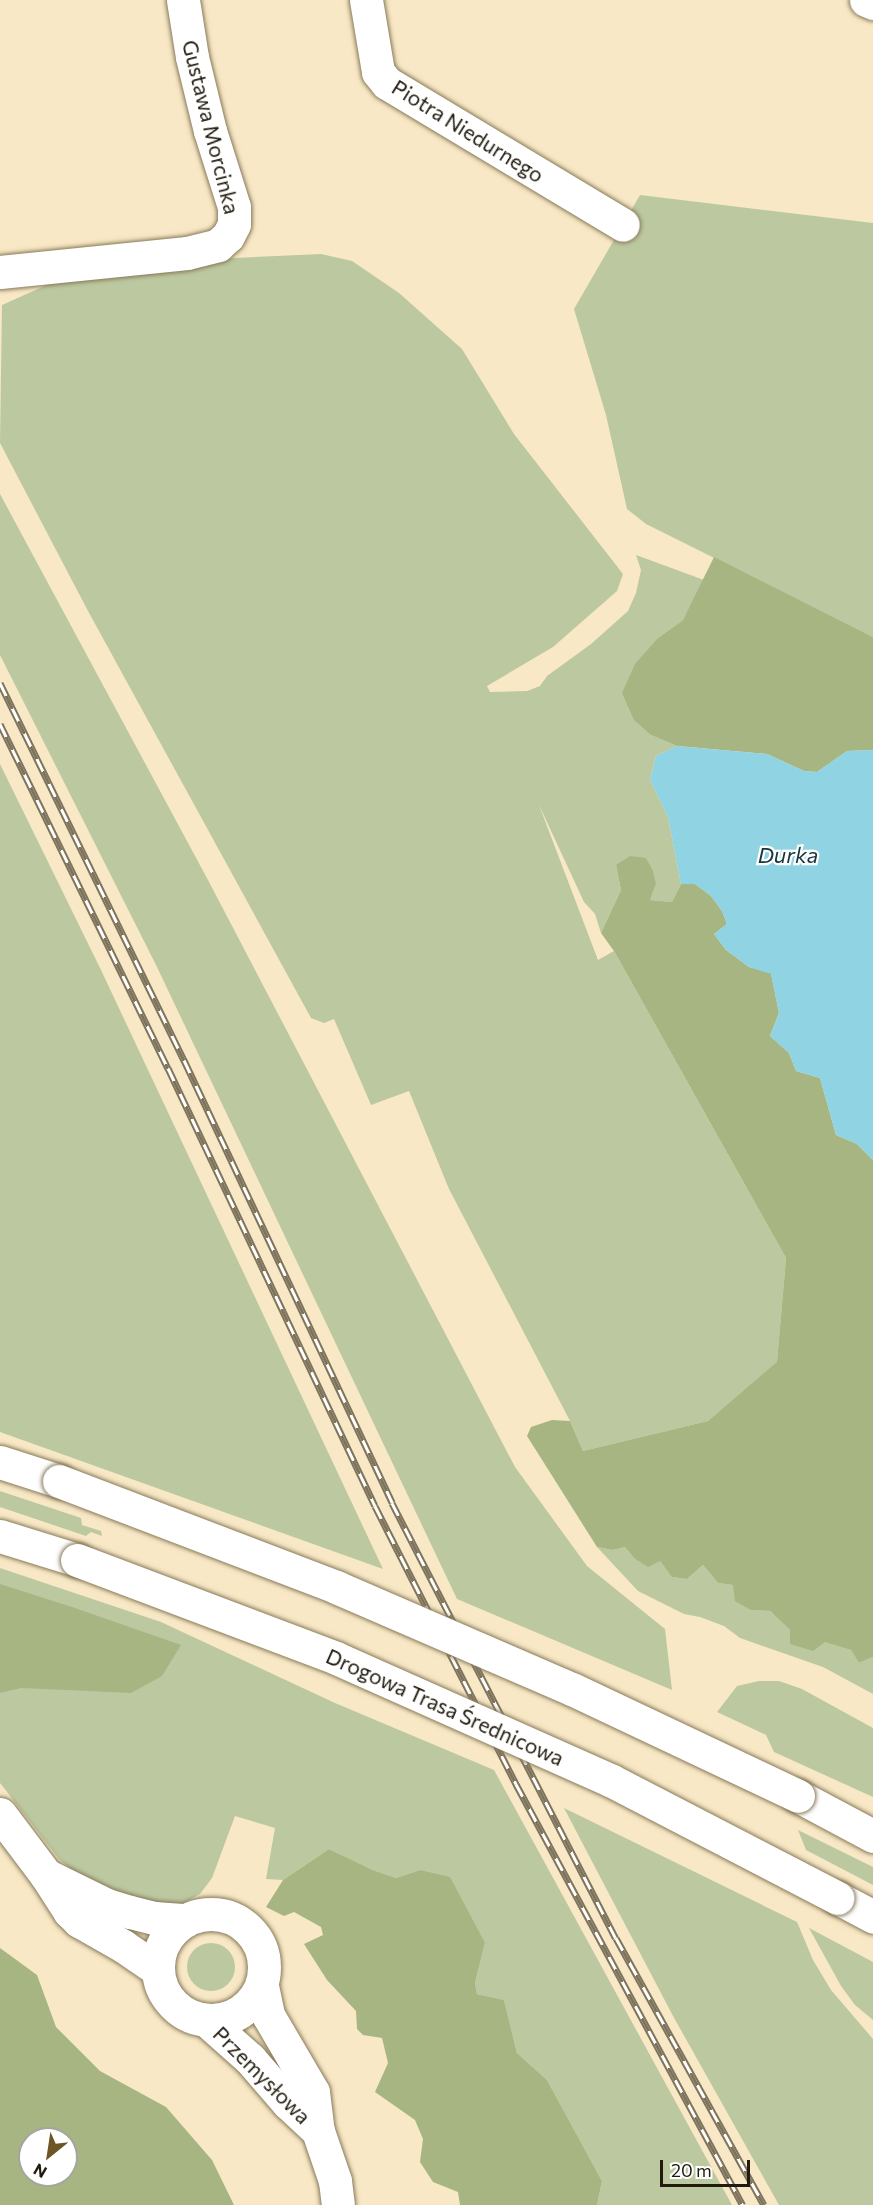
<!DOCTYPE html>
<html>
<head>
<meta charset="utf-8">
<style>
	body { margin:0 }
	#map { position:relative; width:873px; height:2205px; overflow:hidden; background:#f8e8c5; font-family:Commissioner,sans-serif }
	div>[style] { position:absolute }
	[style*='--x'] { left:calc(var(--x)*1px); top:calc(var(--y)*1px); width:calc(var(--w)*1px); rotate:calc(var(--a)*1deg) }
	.green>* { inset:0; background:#bcc9a0 }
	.round { border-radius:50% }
	.forest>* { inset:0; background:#a6b582 }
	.water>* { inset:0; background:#90d3e3 }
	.roads { filter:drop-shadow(0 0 2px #887a5a) drop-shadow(0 0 2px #887a5a) }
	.minor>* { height:33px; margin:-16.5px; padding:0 16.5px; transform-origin:16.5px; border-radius:16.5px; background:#fff }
	.minor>.ring { margin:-16.5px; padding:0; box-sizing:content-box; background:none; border:33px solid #fff; border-radius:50% }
	.primary>* { height:33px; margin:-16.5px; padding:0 16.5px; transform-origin:16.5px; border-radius:16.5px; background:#fff }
	.rail>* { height:7px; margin-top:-3.5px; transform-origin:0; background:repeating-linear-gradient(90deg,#fff 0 14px,#7e745e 0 28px); box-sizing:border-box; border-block:2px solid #7e745e }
	.bridges { filter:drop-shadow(0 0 2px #887a5a) drop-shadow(0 0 2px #887a5a) }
	.primary-bridge>* { height:33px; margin:-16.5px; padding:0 16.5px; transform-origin:16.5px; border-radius:16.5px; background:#fff }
	span { translate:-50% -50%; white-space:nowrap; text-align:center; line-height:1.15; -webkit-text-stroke:4.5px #fff; paint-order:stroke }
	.street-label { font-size:21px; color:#211b0f }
	.water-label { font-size:22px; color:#15363d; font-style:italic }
	.north { position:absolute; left:18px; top:2127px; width:60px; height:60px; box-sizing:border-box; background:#fff; border:2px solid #a6a49f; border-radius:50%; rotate:210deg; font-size:16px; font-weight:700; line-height:24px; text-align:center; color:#211b0f }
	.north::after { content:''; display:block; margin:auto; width:21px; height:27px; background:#6e5526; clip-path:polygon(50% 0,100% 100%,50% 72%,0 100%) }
	.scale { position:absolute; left:660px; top:2160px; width:90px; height:27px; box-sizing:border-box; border:3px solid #211b0f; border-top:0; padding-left:8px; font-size:18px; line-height:21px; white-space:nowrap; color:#211b0f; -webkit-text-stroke:4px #fff; paint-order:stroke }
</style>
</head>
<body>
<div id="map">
	<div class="green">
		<i style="clip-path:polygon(640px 195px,873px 223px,873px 637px,646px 524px,627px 509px,606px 415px,574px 309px)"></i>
		<i style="clip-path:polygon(321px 254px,352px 261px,399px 293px,462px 349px,514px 434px,623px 574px,617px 591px,553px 647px,487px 686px,490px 692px,527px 691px,540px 686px,547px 676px,591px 644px,628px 611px,636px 593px,641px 570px,636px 555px,704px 580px,683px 620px,658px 638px,651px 735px,677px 746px,656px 756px,650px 780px,668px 817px,681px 884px,672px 902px,650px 900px,656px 884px,616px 865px,621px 890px,601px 933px,595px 914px,584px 902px,539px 805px,598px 960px,614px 951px,786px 1258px,777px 1363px,708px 1421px,583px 1451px,570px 1421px,449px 1189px,409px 1091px,371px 1105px,334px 1019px,324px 1023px,311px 1018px,88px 611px,0 443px,2px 305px,78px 271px,190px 260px)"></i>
		<i style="clip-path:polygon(0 494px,208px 880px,515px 1467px,587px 1566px,665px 1629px,672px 1690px,457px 1599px,157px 967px,0 655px)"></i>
		<i style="clip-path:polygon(0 764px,101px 970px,383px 1569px,0 1432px)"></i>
		<i style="clip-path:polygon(0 1491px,81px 1518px,82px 1525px,101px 1531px,102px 1536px,91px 1532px,86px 1536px,0 1507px)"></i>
		<i style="clip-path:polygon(597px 1547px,613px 1550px,625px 1547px,634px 1558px,660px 1561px,673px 1577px,687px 1579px,703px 1565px,718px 1583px,734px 1585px,751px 1610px,770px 1611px,790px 1630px,851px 1650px,859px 1663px,873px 1657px,873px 1694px,823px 1667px,740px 1638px,724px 1626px,700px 1617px,684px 1614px,638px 1591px)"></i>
		<i style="clip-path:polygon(0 1568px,161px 1622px,335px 1703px,494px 1770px,732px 2205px,597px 2205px,602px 2181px,547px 2080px,517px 2053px,504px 2000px,477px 1994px,475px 1983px,485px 1943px,420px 1870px,396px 1878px,373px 1870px,329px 1849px,283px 1880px,266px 1879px,275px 1828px,235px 1816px,212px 1878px,200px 1894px,178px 1906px,156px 1907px,79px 1876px,59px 1859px,0 1783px)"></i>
		<i style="clip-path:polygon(759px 1681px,779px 1681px,802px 1689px,873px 1728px,873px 1797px,774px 1752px,766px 1735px,717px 1712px,737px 1686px)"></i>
		<i style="clip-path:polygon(564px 1808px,797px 1922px,813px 1960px,831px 1990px,873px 2039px,873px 2205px,779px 2205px,673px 2016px)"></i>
		<i style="clip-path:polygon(798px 1830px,873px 1867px,873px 1885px,806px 1850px)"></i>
		<i style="clip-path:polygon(809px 1928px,873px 1962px,873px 2020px,855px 2005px,841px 1986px)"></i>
		<i class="round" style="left:187px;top:1943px;width:48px;height:48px"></i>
	</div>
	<div class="forest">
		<i style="clip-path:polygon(714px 557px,873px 637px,873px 750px,847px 751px,817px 772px,804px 771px,767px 754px,677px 746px,651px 735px,634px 720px,622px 693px,635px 664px,658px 638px,683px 620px)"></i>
		<i style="clip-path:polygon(630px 856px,646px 858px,653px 871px,656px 884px,650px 900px,672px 902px,681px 884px,695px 884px,711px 896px,722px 911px,727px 924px,714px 934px,726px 950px,749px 967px,771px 973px,779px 1013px,770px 1036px,789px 1053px,796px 1071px,820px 1078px,836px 1135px,857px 1144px,873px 1160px,873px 1657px,859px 1663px,851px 1650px,825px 1642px,813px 1651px,790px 1644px,790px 1630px,770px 1611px,751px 1610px,735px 1601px,733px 1585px,718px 1583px,703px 1565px,687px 1579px,672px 1577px,660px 1561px,648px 1567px,634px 1558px,625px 1547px,613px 1550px,597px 1547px,527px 1436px,531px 1427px,552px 1420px,570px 1421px,583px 1451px,708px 1421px,777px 1362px,786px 1258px,614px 951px,601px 933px,621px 890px,616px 865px)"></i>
		<i style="clip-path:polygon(0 1584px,75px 1608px,181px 1645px,162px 1676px,131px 1693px,21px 1688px,0 1693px)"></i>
		<i style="clip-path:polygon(329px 1849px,373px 1870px,396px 1878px,420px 1870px,450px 1877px,485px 1943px,475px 1983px,477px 1994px,504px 2000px,517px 2053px,547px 2080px,602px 2181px,597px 2205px,460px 2205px,458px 2192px,433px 2182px,420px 2162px,423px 2139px,415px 2120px,375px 2092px,388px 2063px,382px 2038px,363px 2035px,357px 2029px,356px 2011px,327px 1980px,304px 1944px,323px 1935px,321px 1927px,294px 1912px,284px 1916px,266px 1907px,283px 1880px)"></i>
		<i style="clip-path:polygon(evenodd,0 1948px,37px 1975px,56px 2027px,100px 2071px,166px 2107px,212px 2160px,234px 2205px,0 2205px,0 1948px,30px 2139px,66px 2139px,66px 2175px,30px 2175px,30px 2139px)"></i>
	</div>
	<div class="water">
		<i style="clip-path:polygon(677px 746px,767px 754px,804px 771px,817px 772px,847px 751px,873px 750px,873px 1160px,857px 1144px,836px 1135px,820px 1078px,796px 1071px,789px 1053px,770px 1036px,779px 1013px,771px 974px,749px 967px,726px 950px,714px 934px,727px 924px,722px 911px,711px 896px,695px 884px,681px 884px,668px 817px,650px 780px,656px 756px)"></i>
	</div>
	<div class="roads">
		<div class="minor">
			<i style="--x:366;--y:0;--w:73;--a:80.5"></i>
			<i style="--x:378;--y:72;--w:14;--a:51"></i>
			<i style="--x:387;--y:83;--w:275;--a:31"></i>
			<i style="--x:866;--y:0;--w:8;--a:23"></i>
			<i style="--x:0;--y:272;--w:188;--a:-5.8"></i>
			<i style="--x:187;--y:253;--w:32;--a:-14"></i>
			<i style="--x:218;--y:245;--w:13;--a:-42"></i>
			<i style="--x:228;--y:236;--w:13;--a:-63"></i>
			<i style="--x:234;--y:224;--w:17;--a:-90"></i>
			<i style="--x:234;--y:207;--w:80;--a:-107.5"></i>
			<i style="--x:210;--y:131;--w:76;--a:-103.7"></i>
			<i style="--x:192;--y:57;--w:58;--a:-99"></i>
			<i style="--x:0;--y:1814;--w:76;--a:53"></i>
			<i style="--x:46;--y:1875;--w:43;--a:57.4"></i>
			<i style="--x:69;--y:1911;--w:14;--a:45"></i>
			<i style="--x:79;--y:1921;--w:51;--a:29.6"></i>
			<i style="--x:123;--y:1946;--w:42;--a:34.4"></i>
			<i style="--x:46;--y:1875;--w:68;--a:26.2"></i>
			<i style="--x:107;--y:1905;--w:24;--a:17"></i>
			<i style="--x:130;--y:1912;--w:25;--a:14"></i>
			<i style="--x:154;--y:1918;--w:32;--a:4"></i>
			<i class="ring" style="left:158px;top:1914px;width:73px;height:73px"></i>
			<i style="--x:262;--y:1986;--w:30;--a:78"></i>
			<i style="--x:268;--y:2015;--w:89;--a:59.7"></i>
			<i style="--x:313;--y:2092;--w:39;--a:83"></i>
			<i style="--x:318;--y:2131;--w:53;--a:71.2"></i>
			<i style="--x:335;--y:2181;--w:24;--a:83"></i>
			<i style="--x:206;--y:2020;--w:59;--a:41.6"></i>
			<i style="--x:250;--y:2059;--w:58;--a:49.2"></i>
			<i style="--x:288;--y:2103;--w:41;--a:43"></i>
		</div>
		<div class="primary">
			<i style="--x:0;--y:1462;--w:62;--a:17.9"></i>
			<i style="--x:0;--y:1536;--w:81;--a:17.3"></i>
			<i style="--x:798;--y:1796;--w:85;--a:28.1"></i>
			<i style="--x:838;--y:1898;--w:40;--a:28"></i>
		</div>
	</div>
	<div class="rail">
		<i style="--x:0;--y:683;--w:420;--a:64"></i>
		<i style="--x:184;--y:1060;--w:489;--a:64.8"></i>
		<i style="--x:392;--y:1503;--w:489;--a:62.8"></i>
		<i style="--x:616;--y:1938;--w:305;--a:61"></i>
		<i style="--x:0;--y:724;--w:383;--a:64"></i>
		<i style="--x:168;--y:1068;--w:484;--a:64.7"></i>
		<i style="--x:375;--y:1506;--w:312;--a:63.1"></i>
		<i style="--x:516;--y:1784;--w:478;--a:61.7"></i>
	</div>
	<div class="bridges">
		<div class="primary-bridge">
			<i style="--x:59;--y:1481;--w:297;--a:20.9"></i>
			<i style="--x:336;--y:1587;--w:257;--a:23.4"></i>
			<i style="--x:572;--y:1689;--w:250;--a:25.3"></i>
			<i style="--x:77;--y:1560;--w:277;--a:20.7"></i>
			<i style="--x:336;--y:1658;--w:302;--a:24"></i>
			<i style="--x:612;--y:1781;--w:254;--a:27.4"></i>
		</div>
	</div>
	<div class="street-label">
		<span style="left:211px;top:127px;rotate:76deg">Gustawa Morcinka</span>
		<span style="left:468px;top:131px;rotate:32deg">Piotra Niedurnego</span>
		<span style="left:445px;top:1707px;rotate:24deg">Drogowa Trasa Średnicowa</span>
		<span style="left:262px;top:2075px;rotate:45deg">Przemysłowa</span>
	</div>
	<div class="water-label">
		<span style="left:788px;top:855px">Durka</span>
	</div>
	<div class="north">N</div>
	<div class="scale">20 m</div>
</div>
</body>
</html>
